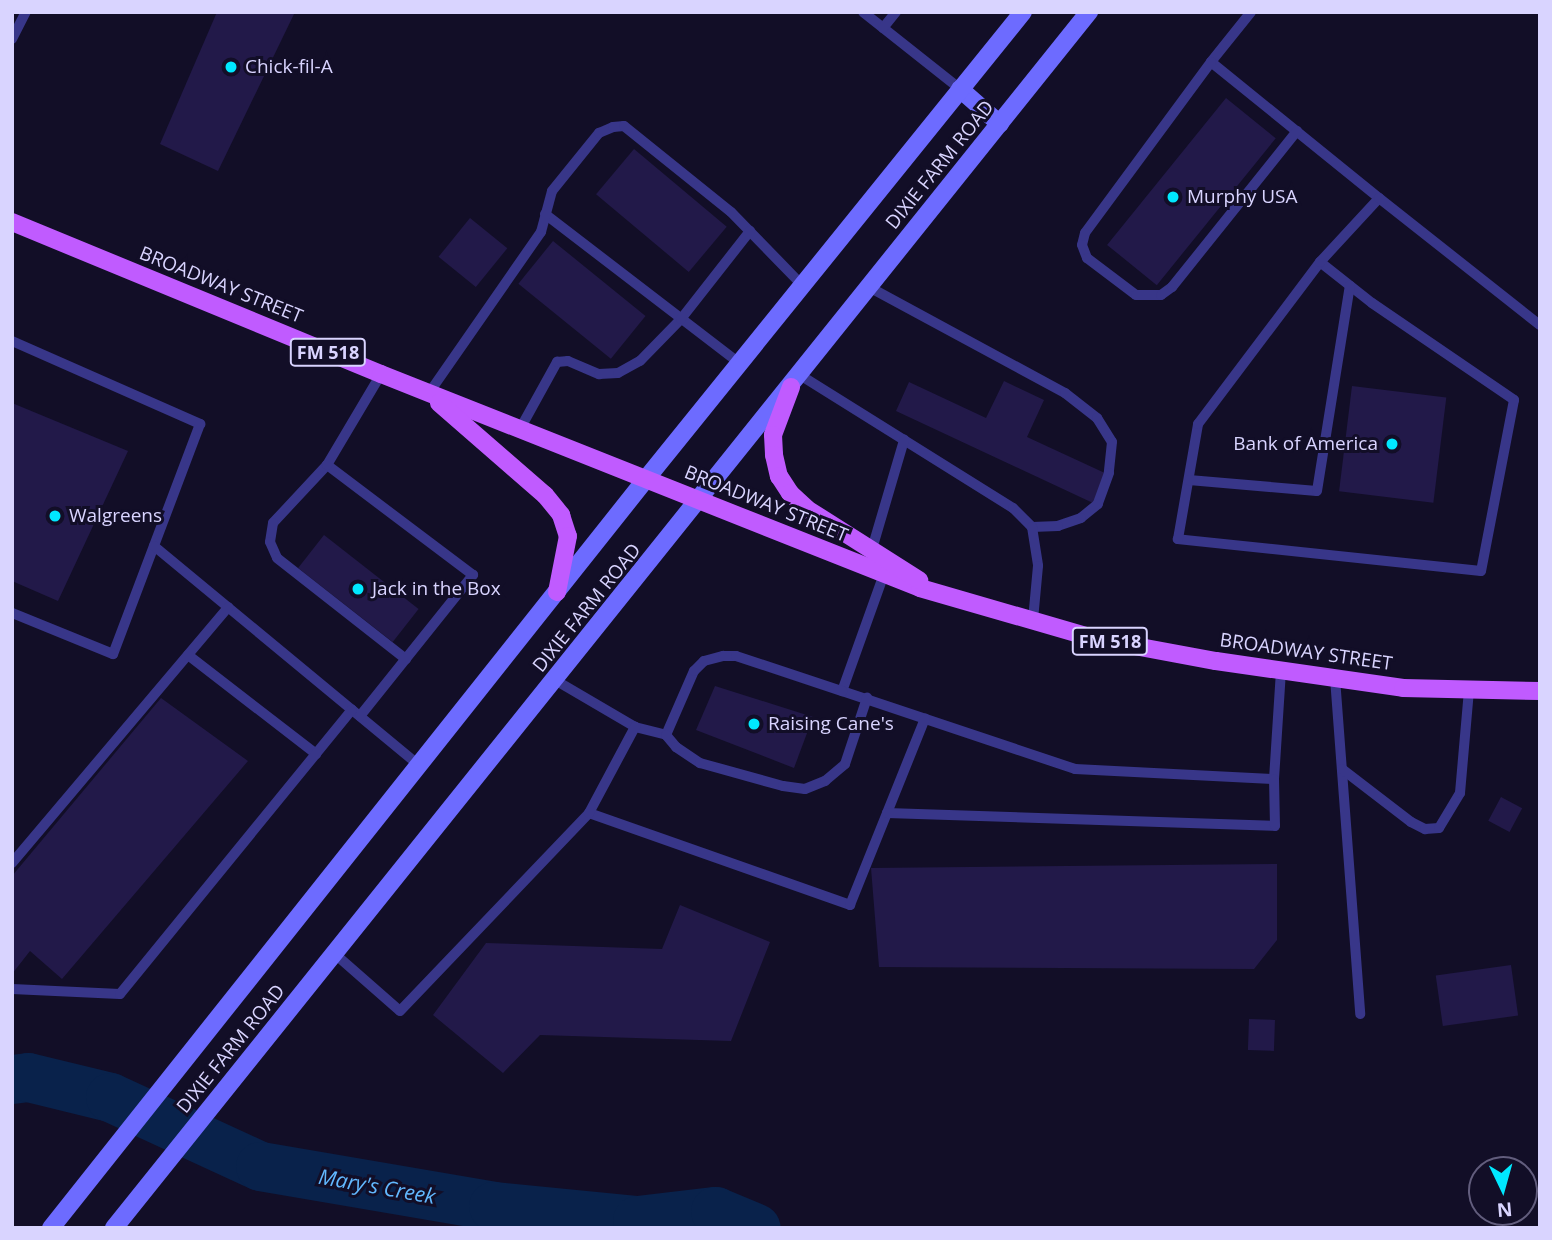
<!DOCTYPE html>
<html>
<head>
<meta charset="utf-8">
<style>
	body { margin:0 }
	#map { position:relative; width:1552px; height:1240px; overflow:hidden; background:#120e27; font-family:"Open Sans",sans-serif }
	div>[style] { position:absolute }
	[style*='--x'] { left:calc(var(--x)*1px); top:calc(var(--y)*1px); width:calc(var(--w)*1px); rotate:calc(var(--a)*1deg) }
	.river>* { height:49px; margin:-24.5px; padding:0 24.5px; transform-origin:24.5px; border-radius:24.5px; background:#09224b }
	.building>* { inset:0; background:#221949; transform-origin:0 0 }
	.service>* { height:10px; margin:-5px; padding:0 5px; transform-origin:5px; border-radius:5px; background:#383689 }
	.secondary>* { height:18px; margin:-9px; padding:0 9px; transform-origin:9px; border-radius:9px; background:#6d6bff }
	.primary>* { height:18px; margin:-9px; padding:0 9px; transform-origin:9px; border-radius:9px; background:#c05bff }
	.dots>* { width:19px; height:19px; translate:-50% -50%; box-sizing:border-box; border:4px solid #120e27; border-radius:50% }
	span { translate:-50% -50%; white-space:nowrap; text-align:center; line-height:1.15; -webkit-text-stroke:6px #120e27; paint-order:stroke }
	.shield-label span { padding:2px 5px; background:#120e27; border:2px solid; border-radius:5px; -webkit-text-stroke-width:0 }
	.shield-label { font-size:18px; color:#d9d4ff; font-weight:700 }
	.poi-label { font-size:19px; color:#d9d4ff }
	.left { translate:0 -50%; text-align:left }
	.right { translate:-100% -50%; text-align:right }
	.street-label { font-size:19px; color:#d9d4ff }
	.water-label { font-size:21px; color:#62b8ff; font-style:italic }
	.frame { position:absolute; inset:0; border:14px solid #d9d4ff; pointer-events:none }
	.north { position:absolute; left:1468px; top:1156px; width:70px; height:70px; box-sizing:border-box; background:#120e27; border:2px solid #625d7d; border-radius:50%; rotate:175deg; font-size:19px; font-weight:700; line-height:28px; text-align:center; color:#d9d4ff }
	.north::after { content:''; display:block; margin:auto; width:24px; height:32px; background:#00e8ff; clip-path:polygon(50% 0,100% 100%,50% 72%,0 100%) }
</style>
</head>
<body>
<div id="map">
	<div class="river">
		<i style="--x:12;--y:1079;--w:16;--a:-7"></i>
		<i style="--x:28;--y:1077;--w:84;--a:13.7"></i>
		<i style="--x:110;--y:1097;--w:165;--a:24.7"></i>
		<i style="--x:260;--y:1166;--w:236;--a:9.7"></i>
		<i style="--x:493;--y:1206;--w:145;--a:5.6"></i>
		<i style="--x:637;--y:1220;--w:79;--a:-6.6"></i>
		<i style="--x:715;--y:1211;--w:44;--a:22.5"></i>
	</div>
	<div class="building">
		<i style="clip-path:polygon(217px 12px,295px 12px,218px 171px,160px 144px)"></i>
		<i style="left:1226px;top:98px;width:64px;height:189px;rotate:39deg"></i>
		<i style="left:634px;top:149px;width:121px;height:59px;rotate:40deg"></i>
		<i style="left:470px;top:218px;width:48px;height:50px;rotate:39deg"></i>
		<i style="left:553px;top:241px;width:119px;height:55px;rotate:39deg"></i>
		<i style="clip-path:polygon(1004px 381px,1044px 400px,1027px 437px,1107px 474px,1093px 503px,896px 411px,909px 382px,986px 418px)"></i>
		<i style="left:1352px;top:386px;width:95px;height:106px;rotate:7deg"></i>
		<i style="clip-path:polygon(12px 403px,128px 451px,58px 601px,12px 581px)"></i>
		<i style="left:324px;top:535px;width:120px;height:42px;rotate:38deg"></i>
		<i style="clip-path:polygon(715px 686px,813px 717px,794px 768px,696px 730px)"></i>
		<i style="clip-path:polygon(161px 698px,248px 761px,62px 979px,30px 951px,12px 974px,12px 876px)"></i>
		<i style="left:1501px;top:797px;width:24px;height:27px;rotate:28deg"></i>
		<i style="clip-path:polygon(1277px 864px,1277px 940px,1254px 969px,879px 967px,871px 868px)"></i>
		<i style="clip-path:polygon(680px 905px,770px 942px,731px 1041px,540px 1035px,503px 1073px,433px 1015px,486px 943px,662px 949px)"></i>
		<i style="left:1511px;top:965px;width:51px;height:76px;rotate:82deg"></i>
		<i style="left:1249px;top:1019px;width:26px;height:31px;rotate:2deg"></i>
	</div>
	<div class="service">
		<i style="--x:863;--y:12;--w:124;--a:38.4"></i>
		<i style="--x:1251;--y:12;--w:64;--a:128.7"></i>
		<i style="--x:1211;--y:62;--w:216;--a:39"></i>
		<i style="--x:883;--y:28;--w:21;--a:-51"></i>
		<i style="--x:12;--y:39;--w:30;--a:-63"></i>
		<i style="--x:1211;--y:62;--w:212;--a:126.4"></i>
		<i style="--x:1085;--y:233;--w:12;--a:104"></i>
		<i style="--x:1082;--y:245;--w:14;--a:69"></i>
		<i style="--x:1087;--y:258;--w:61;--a:37.1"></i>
		<i style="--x:1136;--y:295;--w:25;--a:0"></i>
		<i style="--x:1161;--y:295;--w:14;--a:-36"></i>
		<i style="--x:1172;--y:287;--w:200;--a:-51.3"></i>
		<i style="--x:545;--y:214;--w:245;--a:37.5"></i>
		<i style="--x:1320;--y:262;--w:66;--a:38.3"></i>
		<i style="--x:1372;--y:303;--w:172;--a:34.3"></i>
		<i style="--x:1514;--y:400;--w:174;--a:100.9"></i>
		<i style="--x:1481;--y:571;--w:305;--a:-174"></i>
		<i style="--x:1178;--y:539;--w:117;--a:-80.1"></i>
		<i style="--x:1198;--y:424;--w:203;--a:-53"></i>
		<i style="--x:1320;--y:262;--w:87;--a:-47.3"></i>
		<i style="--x:1379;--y:198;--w:205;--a:38.3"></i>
		<i style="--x:869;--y:287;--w:223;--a:28.4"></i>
		<i style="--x:1065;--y:393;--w:41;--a:38"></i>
		<i style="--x:1097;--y:418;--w:28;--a:58"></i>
		<i style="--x:1112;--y:442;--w:31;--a:96"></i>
		<i style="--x:1109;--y:473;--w:33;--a:110"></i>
		<i style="--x:1098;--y:504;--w:22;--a:141"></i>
		<i style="--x:1081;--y:518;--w:24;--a:161"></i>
		<i style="--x:1058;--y:526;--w:26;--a:178"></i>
		<i style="--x:12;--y:341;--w:206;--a:23.8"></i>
		<i style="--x:200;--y:424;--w:246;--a:110.7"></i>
		<i style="--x:113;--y:654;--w:109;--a:-157.9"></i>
		<i style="--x:800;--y:375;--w:251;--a:32"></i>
		<i style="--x:1013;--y:508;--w:27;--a:45"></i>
		<i style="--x:1032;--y:527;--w:39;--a:81"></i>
		<i style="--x:1038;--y:566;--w:54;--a:95.3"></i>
		<i style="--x:429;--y:393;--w:196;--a:-55.2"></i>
		<i style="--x:541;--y:232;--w:42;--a:-75"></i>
		<i style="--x:552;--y:191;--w:75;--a:-51"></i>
		<i style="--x:599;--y:133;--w:15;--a:-23"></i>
		<i style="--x:613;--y:127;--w:11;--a:-5"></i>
		<i style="--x:624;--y:126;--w:137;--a:38.8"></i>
		<i style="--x:731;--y:212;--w:102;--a:45.8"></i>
		<i style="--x:520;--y:429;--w:77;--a:-61.1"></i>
		<i style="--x:557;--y:362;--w:11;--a:-5"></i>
		<i style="--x:568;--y:361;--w:34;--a:23"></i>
		<i style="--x:599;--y:374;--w:19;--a:-3"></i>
		<i style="--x:618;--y:373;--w:25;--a:-29"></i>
		<i style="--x:640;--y:361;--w:59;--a:-45.7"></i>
		<i style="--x:681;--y:319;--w:112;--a:-51.9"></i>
		<i style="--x:327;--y:465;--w:79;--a:133"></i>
		<i style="--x:273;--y:523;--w:19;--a:99"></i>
		<i style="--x:270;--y:542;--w:17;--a:66"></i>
		<i style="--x:277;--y:558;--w:164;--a:38.1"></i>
		<i style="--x:1189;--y:480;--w:128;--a:4.9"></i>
		<i style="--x:1317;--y:491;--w:208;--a:-80.9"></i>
		<i style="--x:154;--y:546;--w:344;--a:39.6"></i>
		<i style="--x:872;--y:549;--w:114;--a:-73.6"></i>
		<i style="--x:884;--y:574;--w:124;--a:109.7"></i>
		<i style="--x:842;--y:691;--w:246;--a:18.5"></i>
		<i style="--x:1075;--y:769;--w:199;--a:2.9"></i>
		<i style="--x:1274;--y:779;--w:109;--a:-86.3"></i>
		<i style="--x:188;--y:655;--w:162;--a:37.7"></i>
		<i style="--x:1335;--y:678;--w:337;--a:85.7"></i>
		<i style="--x:555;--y:680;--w:93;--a:30.4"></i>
		<i style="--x:635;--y:727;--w:32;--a:14"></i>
		<i style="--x:666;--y:735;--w:70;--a:-66.4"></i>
		<i style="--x:694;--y:671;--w:14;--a:-45"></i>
		<i style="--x:704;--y:661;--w:20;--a:-15"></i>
		<i style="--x:723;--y:656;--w:13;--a:0"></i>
		<i style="--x:736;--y:656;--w:112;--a:18.3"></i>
		<i style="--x:360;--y:716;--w:181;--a:-51.3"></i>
		<i style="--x:473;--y:575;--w:183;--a:-143"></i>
		<i style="--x:327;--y:465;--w:106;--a:-59.3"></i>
		<i style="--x:666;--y:735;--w:16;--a:50"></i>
		<i style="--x:676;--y:747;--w:29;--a:34"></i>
		<i style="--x:700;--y:763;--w:86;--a:15.5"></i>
		<i style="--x:783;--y:786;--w:22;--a:8"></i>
		<i style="--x:805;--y:789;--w:22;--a:-22"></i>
		<i style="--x:825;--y:781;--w:26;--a:-40"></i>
		<i style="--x:845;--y:764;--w:70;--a:-71.6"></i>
		<i style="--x:1342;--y:769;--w:87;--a:37.5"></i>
		<i style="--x:1411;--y:822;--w:16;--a:27"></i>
		<i style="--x:1425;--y:829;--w:14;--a:-4"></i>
		<i style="--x:1439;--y:828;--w:41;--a:-59"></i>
		<i style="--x:1460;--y:793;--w:103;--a:-85"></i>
		<i style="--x:589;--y:813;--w:277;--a:19.4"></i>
		<i style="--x:850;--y:905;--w:201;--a:-68.1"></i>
		<i style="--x:887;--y:813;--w:388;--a:1.9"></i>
		<i style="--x:1275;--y:826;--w:47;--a:-91.2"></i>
		<i style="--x:12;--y:863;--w:335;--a:-49.8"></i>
		<i style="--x:335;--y:954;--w:86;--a:41.2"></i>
		<i style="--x:400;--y:1011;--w:274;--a:-46.3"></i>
		<i style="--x:589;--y:813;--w:98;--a:-61.9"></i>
		<i style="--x:12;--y:989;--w:108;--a:2.7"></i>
		<i style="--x:120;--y:994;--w:367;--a:-50.8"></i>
	</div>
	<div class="secondary">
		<i style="--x:960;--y:89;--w:53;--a:41.2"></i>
		<i style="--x:51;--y:1228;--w:957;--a:-51.54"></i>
		<i style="--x:646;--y:479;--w:600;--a:-51.09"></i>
		<i style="--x:114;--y:1228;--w:1559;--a:-51.28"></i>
	</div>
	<div class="primary">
		<i style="--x:12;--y:222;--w:399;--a:22.4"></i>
		<i style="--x:381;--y:374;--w:580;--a:21.65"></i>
		<i style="--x:920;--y:588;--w:184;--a:16.1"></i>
		<i style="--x:1097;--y:639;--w:121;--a:10.5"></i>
		<i style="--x:1216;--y:661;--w:189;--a:8.2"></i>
		<i style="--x:1403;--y:688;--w:137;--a:1.3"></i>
		<i style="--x:791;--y:387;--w:51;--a:110.6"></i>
		<i style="--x:773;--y:435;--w:20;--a:87"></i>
		<i style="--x:774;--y:455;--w:22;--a:77"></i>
		<i style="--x:779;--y:476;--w:20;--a:57"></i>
		<i style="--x:790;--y:493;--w:23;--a:43"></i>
		<i style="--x:807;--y:509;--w:133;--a:32.4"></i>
		<i style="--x:439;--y:403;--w:140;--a:41"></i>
		<i style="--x:545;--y:495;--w:26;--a:51"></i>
		<i style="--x:561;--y:515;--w:22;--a:72"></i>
		<i style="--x:568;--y:536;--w:57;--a:101.1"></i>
	</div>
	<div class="dots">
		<i style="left:231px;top:67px;background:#00e8ff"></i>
		<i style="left:1173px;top:197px;background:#00e8ff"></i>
		<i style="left:1392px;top:444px;background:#00e8ff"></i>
		<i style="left:55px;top:516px;background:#00e8ff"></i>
		<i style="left:358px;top:589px;background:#00e8ff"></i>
		<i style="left:754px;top:724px;background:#00e8ff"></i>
	</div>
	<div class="shield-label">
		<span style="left:328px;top:352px">FM 518</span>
		<span style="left:1110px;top:641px">FM 518</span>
	</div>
	<div class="poi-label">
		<span class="left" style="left:245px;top:67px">Chick-fil-A</span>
		<span class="left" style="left:1187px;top:197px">Murphy USA</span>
		<span class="right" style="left:1378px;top:444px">Bank of America</span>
		<span class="left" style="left:69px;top:516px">Walgreens</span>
		<span class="left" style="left:372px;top:589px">Jack in the Box</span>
		<span class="left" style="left:768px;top:724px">Raising Cane's</span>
	</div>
	<div class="street-label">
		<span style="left:940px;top:165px;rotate:-51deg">DIXIE FARM ROAD</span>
		<span style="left:221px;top:285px;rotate:22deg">BROADWAY STREET</span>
		<span style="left:766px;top:504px;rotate:22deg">BROADWAY STREET</span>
		<span style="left:587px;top:608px;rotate:-51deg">DIXIE FARM ROAD</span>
		<span style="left:1306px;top:652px;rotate:8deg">BROADWAY STREET</span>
		<span style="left:231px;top:1049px;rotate:-51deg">DIXIE FARM ROAD</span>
	</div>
	<div class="water-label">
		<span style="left:377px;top:1186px;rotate:10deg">Mary's Creek</span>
	</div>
	<div class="frame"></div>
	<div class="north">N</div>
</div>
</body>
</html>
